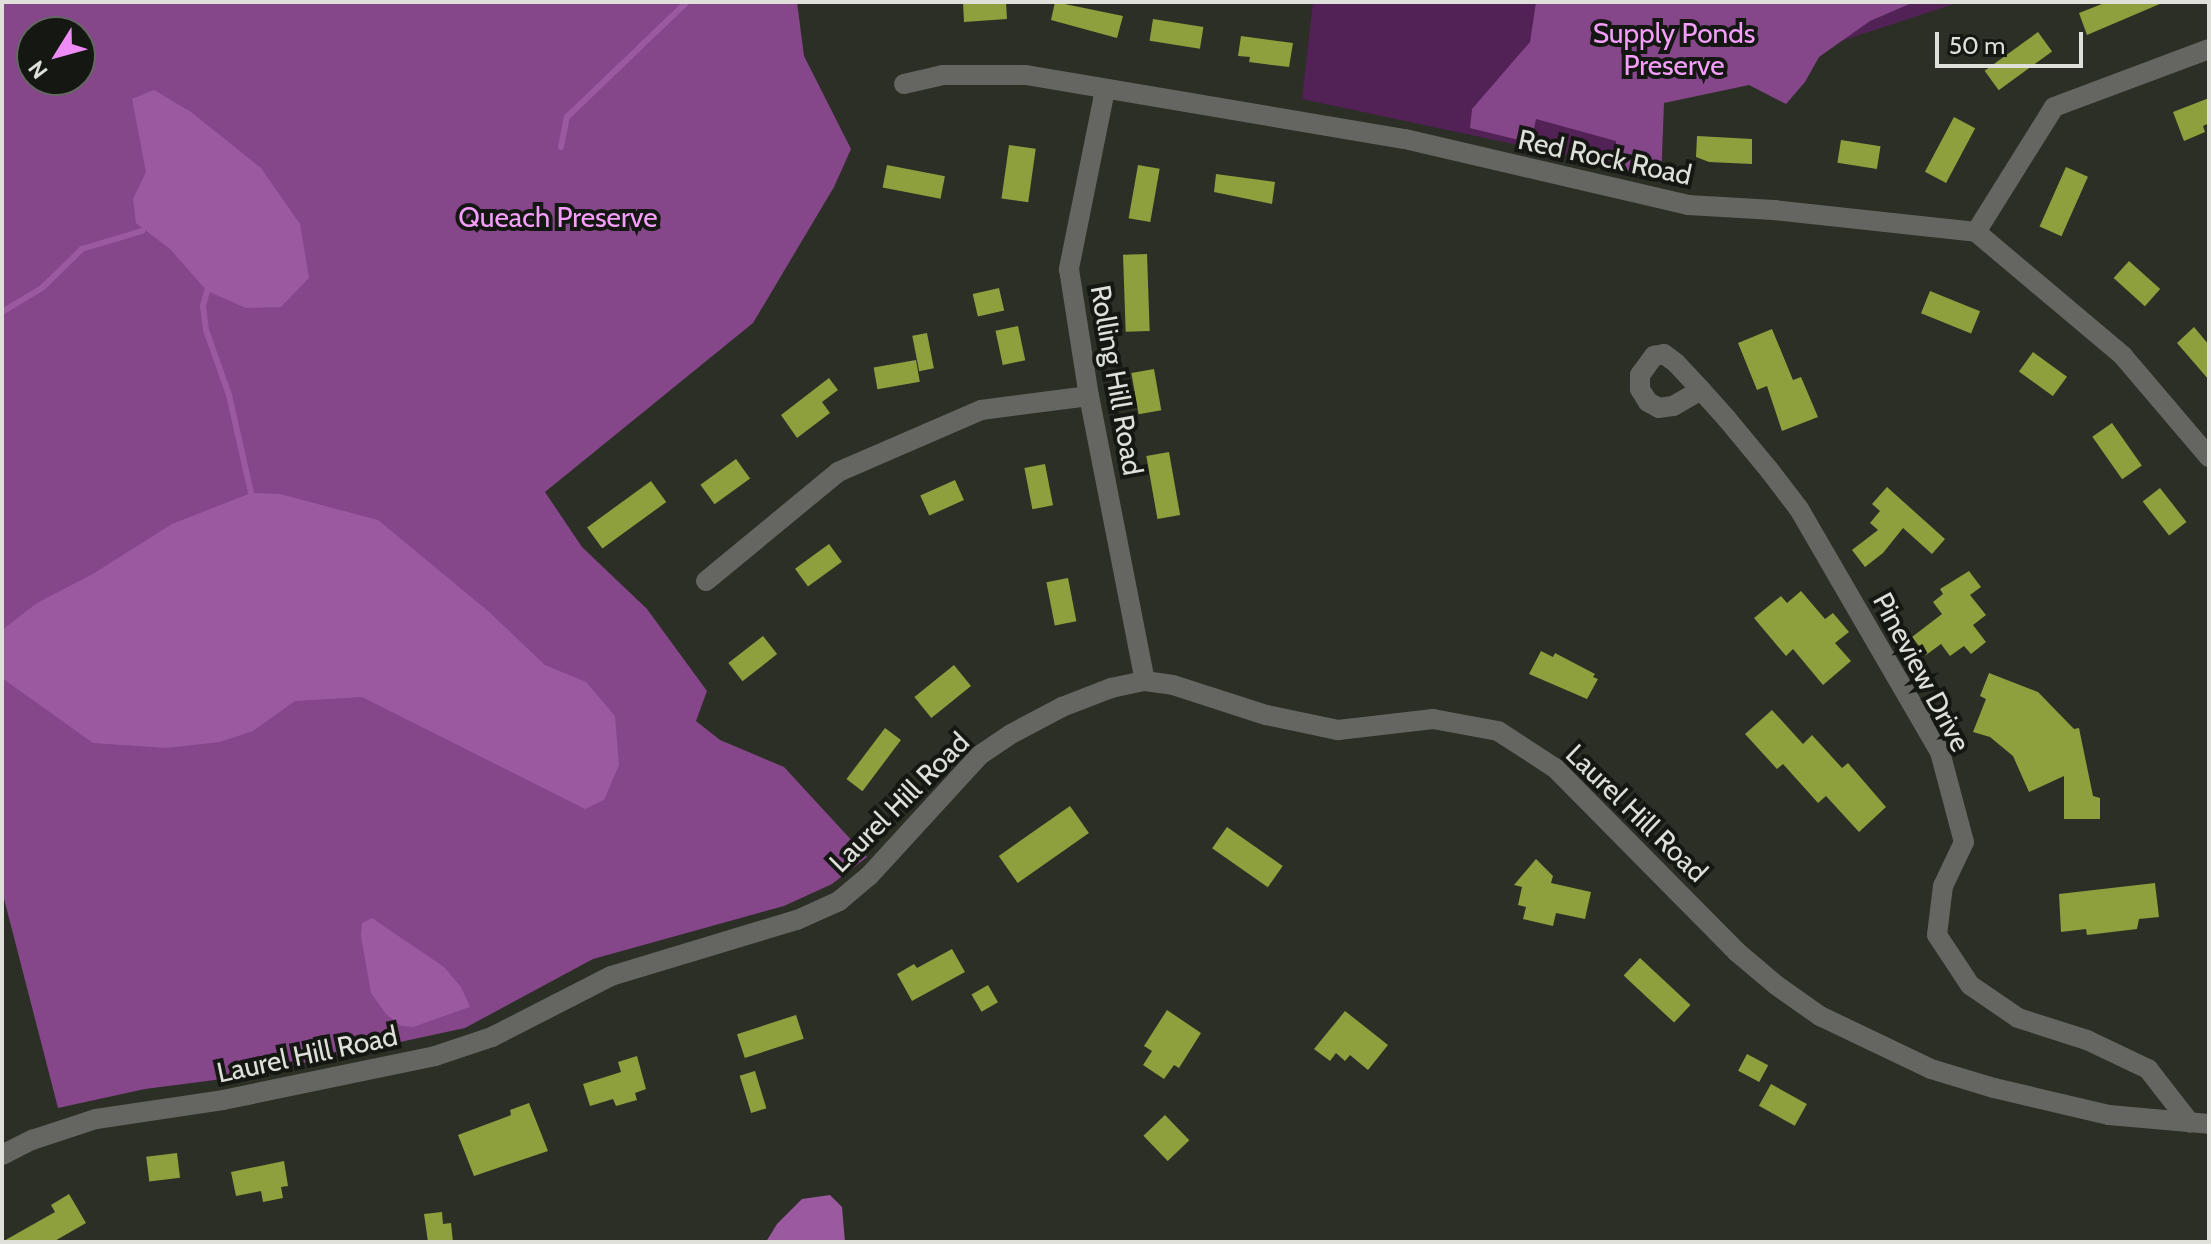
<!DOCTYPE html>
<html>
<head>
<meta charset="utf-8">
<style>
	body { margin:0 }
	#map { position:relative; width:2211px; height:1244px; overflow:hidden; background:#2c2f25; font-family:Cabin,sans-serif }
	div>[style] { position:absolute }
	[style*='--x'] { left:calc(var(--x)*1px); top:calc(var(--y)*1px); width:calc(var(--w)*1px); rotate:calc(var(--a)*1deg) }
	.green>* { inset:0; background:#522156 }
	.forest>* { inset:0; background:#85468a }
	.water>* { inset:0; background:#9b5aa0 }
	.stream>* { height:6px; margin:-3px; padding:0 3px; transform-origin:3px; border-radius:3px; background:#9b5aa0 }
	.building>* { inset:0; background:#8da03d; transform-origin:0 0 }
	.minor>* { height:20px; margin:-10px; padding:0 10px; transform-origin:10px; border-radius:10px; background:#656661 }
	span { translate:-50% -50%; white-space:nowrap; text-align:center; line-height:1.15; -webkit-text-stroke:8px #151712; paint-order:stroke }
	.park-label { font-size:28px; color:#f69efc }
	.street-label { font-size:28px; color:#dee0d9 }
	.frame { position:absolute; inset:0; border:4px solid #dee0d9; pointer-events:none }
	.north { position:absolute; left:16px; top:16px; width:80px; height:80px; box-sizing:border-box; background:#151712; border:2px solid #656762; border-radius:50%; rotate:233deg; font-size:22px; font-weight:700; line-height:32px; text-align:center; color:#dee0d9 }
	.north::after { content:''; display:block; margin:auto; width:28px; height:36px; background:#ef8bf6; clip-path:polygon(50% 0,100% 100%,50% 72%,0 100%) }
	.scale { position:absolute; left:1935px; top:32px; width:148px; height:36px; box-sizing:border-box; border:4px solid #dee0d9; border-top:0; padding-left:10px; font-size:24px; line-height:28px; white-space:nowrap; color:#dee0d9; -webkit-text-stroke:6px #151712; paint-order:stroke }
</style>
</head>
<body>
<div id="map">
	<div class="green">
		<i style="clip-path:polygon(1313px 2px,1960px 2px,1659px 101px,1659px 175px,1302px 99px)"></i>
	</div>
	<div class="forest">
		<i style="clip-path:polygon(evenodd,2px 2px,797px 2px,804px 56px,851px 149px,834px 187px,753px 323px,545px 492px,582px 547px,647px 609px,707px 691px,696px 721px,720px 740px,784px 767px,867px 857px,832px 884px,784px 906px,593px 959px,465px 1028px,238px 1077px,145px 1089px,58px 1108px,2px 891px,2px 2px,32px 32px,80px 32px,80px 80px,32px 80px,32px 32px)"></i>
		<i style="clip-path:polygon(1536px 2px,1914px 2px,1870px 21px,1819px 57px,1805px 82px,1786px 104px,1749px 85px,1664px 103px,1661px 181px,1617px 173px,1616px 141px,1536px 119px,1531px 143px,1470px 128px,1472px 109px,1530px 42px)"></i>
	</div>
	<div class="water">
		<i style="clip-path:polygon(154px 90px,191px 112px,261px 168px,300px 224px,309px 278px,281px 307px,246px 308px,207px 291px,170px 249px,136px 223px,133px 199px,146px 172px,132px 99px)"></i>
		<i style="clip-path:polygon(251px 493px,280px 494px,378px 520px,488px 611px,545px 665px,586px 682px,615px 716px,619px 765px,604px 800px,585px 809px,362px 697px,295px 701px,253px 731px,220px 742px,166px 748px,93px 743px,2px 678px,2px 630px,37px 603px,91px 575px,172px 524px)"></i>
		<i style="clip-path:polygon(372px 918px,444px 967px,461px 987px,470px 1007px,413px 1027px,401px 1026px,386px 1014px,371px 993px,361px 936px,362px 923px)"></i>
		<i style="clip-path:polygon(830px 1195px,842px 1207px,845px 1242px,766px 1242px,777px 1224px,802px 1199px)"></i>
	</div>
	<div class="stream">
		<i style="--x:561;--y:147;--w:31;--a:-79"></i>
		<i style="--x:567;--y:117;--w:166;--a:-43.8"></i>
		<i style="--x:207;--y:291;--w:16;--a:105"></i>
		<i style="--x:203;--y:306;--w:24;--a:83"></i>
		<i style="--x:206;--y:330;--w:69;--a:70.5"></i>
		<i style="--x:229;--y:395;--w:100;--a:77.3"></i>
		<i style="--x:2;--y:312;--w:47;--a:-31"></i>
		<i style="--x:42;--y:288;--w:56;--a:-44.3"></i>
		<i style="--x:82;--y:249;--w:63;--a:-16.7"></i>
	</div>
	<div class="building">
		<i style="clip-path:polygon(963px 2px,1006px 2px,1007px 19px,964px 22px)"></i>
		<i style="clip-path:polygon(1055px 2px,1123px 16px,1117px 38px,1051px 20px)"></i>
		<i style="clip-path:polygon(2107px 2px,2161px 2px,2162px 3px,2087px 35px,2079px 13px)"></i>
		<i style="left:1153px;top:19px;width:51px;height:22px;rotate:9deg"></i>
		<i style="left:2038px;top:32px;width:24px;height:66px;rotate:54deg"></i>
		<i style="clip-path:polygon(1241px 36px,1293px 43px,1289px 67px,1249px 62px,1250px 57px,1238px 56px)"></i>
		<i style="clip-path:polygon(2209px 98px,2209px 123px,2203px 126px,2205px 132px,2184px 141px,2173px 112px)"></i>
		<i style="left:1954px;top:117px;width:24px;height:62px;rotate:28deg"></i>
		<i style="clip-path:polygon(1697px 136px,1752px 139px,1752px 164px,1709px 162px,1696px 157px)"></i>
		<i style="left:1841px;top:140px;width:40px;height:23px;rotate:9deg"></i>
		<i style="left:1009px;top:145px;width:27px;height:54px;rotate:8deg"></i>
		<i style="left:887px;top:165px;width:59px;height:23px;rotate:11deg"></i>
		<i style="left:1138px;top:165px;width:22px;height:54px;rotate:10deg"></i>
		<i style="left:2066px;top:167px;width:24px;height:65px;rotate:24deg"></i>
		<i style="clip-path:polygon(1216px 174px,1275px 182px,1272px 204px,1214px 192px)"></i>
		<i style="left:1147px;top:254px;width:77px;height:24px;rotate:88deg"></i>
		<i style="left:2129px;top:261px;width:42px;height:23px;rotate:42deg"></i>
		<i style="left:999px;top:288px;width:23px;height:27px;rotate:77deg"></i>
		<i style="left:1930px;top:291px;width:54px;height:24px;rotate:22deg"></i>
		<i style="left:1018px;top:326px;width:35px;height:23px;rotate:78deg"></i>
		<i style="clip-path:polygon(2194px 327px,2209px 345px,2209px 380px,2177px 343px)"></i>
		<i style="clip-path:polygon(1772px 329px,1793px 380px,1801px 377px,1818px 417px,1782px 431px,1767px 386px,1757px 390px,1738px 343px)"></i>
		<i style="left:927px;top:333px;width:36px;height:15px;rotate:79deg"></i>
		<i style="left:2033px;top:352px;width:42px;height:24px;rotate:36deg"></i>
		<i style="left:916px;top:360px;width:22px;height:43px;rotate:80deg"></i>
		<i style="left:1154px;top:369px;width:42px;height:23px;rotate:80deg"></i>
		<i style="clip-path:polygon(829px 378px,838px 390px,822px 402px,830px 413px,797px 438px,781px 415px)"></i>
		<i style="left:2112px;top:423px;width:52px;height:24px;rotate:55deg"></i>
		<i style="left:1169px;top:452px;width:64px;height:23px;rotate:80deg"></i>
		<i style="left:736px;top:459px;width:24px;height:44px;rotate:54deg"></i>
		<i style="left:1045px;top:464px;width:42px;height:21px;rotate:79deg"></i>
		<i style="left:955px;top:480px;width:22px;height:38px;rotate:66deg"></i>
		<i style="left:651px;top:481px;width:26px;height:79px;rotate:54deg"></i>
		<i style="clip-path:polygon(1887px 487px,1945px 539px,1932px 554px,1903px 528px,1883px 553px,1865px 567px,1852px 550px,1878px 530px,1870px 523px,1880px 511px,1872px 504px)"></i>
		<i style="left:2160px;top:488px;width:43px;height:22px;rotate:52deg"></i>
		<i style="left:829px;top:544px;width:22px;height:42px;rotate:54deg"></i>
		<i style="clip-path:polygon(1969px 571px,1981px 587px,1970px 595px,1986px 615px,1973px 625px,1986px 642px,1971px 654px,1964px 646px,1950px 656px,1941px 644px,1926px 655px,1912px 637px,1942px 614px,1933px 602px,1943px 594px,1940px 589px)"></i>
		<i style="left:1068px;top:578px;width:44px;height:22px;rotate:79deg"></i>
		<i style="clip-path:polygon(1801px 591px,1825px 619px,1833px 613px,1849px 632px,1835px 643px,1851px 661px,1823px 685px,1793px 649px,1786px 656px,1754px 618px,1781px 596px,1787px 603px)"></i>
		<i style="left:763px;top:636px;width:23px;height:44px;rotate:52deg"></i>
		<i style="clip-path:polygon(1541px 651px,1553px 657px,1555px 653px,1595px 674px,1593px 677px,1598px 679px,1587px 699px,1529px 674px)"></i>
		<i style="left:954px;top:665px;width:27px;height:51px;rotate:51deg"></i>
		<i style="clip-path:polygon(1989px 673px,2038px 692px,2074px 729px,2079px 728px,2093px 796px,2100px 798px,2100px 819px,2064px 819px,2064px 776px,2029px 792px,2013px 756px,1990px 737px,1973px 732px,1986px 699px,1980px 696px)"></i>
		<i style="clip-path:polygon(1772px 710px,1803px 744px,1812px 735px,1842px 768px,1848px 763px,1886px 807px,1859px 832px,1826px 796px,1818px 803px,1783px 764px,1777px 769px,1745px 734px)"></i>
		<i style="left:885px;top:728px;width:20px;height:64px;rotate:37deg"></i>
		<i style="left:1070px;top:806px;width:33px;height:87px;rotate:55deg"></i>
		<i style="left:1227px;top:827px;width:68px;height:26px;rotate:35deg"></i>
		<i style="clip-path:polygon(1536px 859px,1553px 876px,1551px 883px,1591px 892px,1585px 919px,1556px 913px,1553px 926px,1523px 919px,1526px 907px,1518px 905px,1522px 887px,1514px 885px)"></i>
		<i style="clip-path:polygon(2155px 883px,2159px 917px,2139px 919px,2137px 929px,2087px 935px,2086px 929px,2061px 932px,2059px 894px)"></i>
		<i style="clip-path:polygon(952px 949px,965px 972px,912px 1001px,897px 974px,914px 964px,917px 968px)"></i>
		<i style="left:1640px;top:958px;width:69px;height:24px;rotate:43deg"></i>
		<i style="left:988px;top:985px;width:20px;height:19px;rotate:60deg"></i>
		<i style="clip-path:polygon(1167px 1010px,1201px 1033px,1179px 1068px,1174px 1065px,1164px 1079px,1143px 1065px,1152px 1051px,1144px 1046px)"></i>
		<i style="clip-path:polygon(1345px 1011px,1388px 1045px,1368px 1070px,1350px 1055px,1345px 1061px,1336px 1053px,1330px 1061px,1314px 1049px)"></i>
		<i style="left:796px;top:1015px;width:25px;height:62px;rotate:72deg"></i>
		<i style="left:1747px;top:1054px;width:24px;height:19px;rotate:28deg"></i>
		<i style="clip-path:polygon(637px 1056px,646px 1089px,635px 1093px,637px 1100px,616px 1106px,613px 1099px,590px 1106px,583px 1084px,621px 1072px,618px 1062px)"></i>
		<i style="left:755px;top:1071px;width:39px;height:16px;rotate:73deg"></i>
		<i style="left:1771px;top:1084px;width:41px;height:25px;rotate:29deg"></i>
		<i style="clip-path:polygon(529px 1103px,548px 1151px,474px 1176px,458px 1135px,511px 1115px,510px 1110px)"></i>
		<i style="left:1165px;top:1115px;width:35px;height:30px;rotate:46deg"></i>
		<i style="left:177px;top:1153px;width:25px;height:31px;rotate:83deg"></i>
		<i style="clip-path:polygon(284px 1161px,288px 1186px,281px 1187px,283px 1198px,263px 1202px,261px 1191px,236px 1196px,231px 1172px)"></i>
		<i style="clip-path:polygon(69px 1194px,86px 1223px,53px 1242px,2px 1242px,55px 1212px,51px 1205px)"></i>
		<i style="clip-path:polygon(442px 1212px,443px 1224px,451px 1223px,453px 1242px,428px 1242px,424px 1214px)"></i>
	</div>
	<div class="minor">
		<i style="--x:904;--y:84;--w:39;--a:-13"></i>
		<i style="--x:942;--y:75;--w:84;--a:0"></i>
		<i style="--x:1026;--y:75;--w:384;--a:9.6"></i>
		<i style="--x:1405;--y:139;--w:291;--a:13.1"></i>
		<i style="--x:1688;--y:205;--w:86;--a:3.3"></i>
		<i style="--x:1774;--y:210;--w:203;--a:6.2"></i>
		<i style="--x:1976;--y:232;--w:192;--a:40.1"></i>
		<i style="--x:2123;--y:356;--w:133;--a:49.6"></i>
		<i style="--x:1105;--y:90;--w:183;--a:101.4"></i>
		<i style="--x:1069;--y:269;--w:129;--a:81.1"></i>
		<i style="--x:1089;--y:396;--w:290;--a:78.9"></i>
		<i style="--x:1976;--y:232;--w:147;--a:-58"></i>
		<i style="--x:2054;--y:107;--w:165;--a:-20.5"></i>
		<i style="--x:1701;--y:390;--w:32;--a:150"></i>
		<i style="--x:1673;--y:406;--w:14;--a:172"></i>
		<i style="--x:1659;--y:408;--w:13;--a:-151"></i>
		<i style="--x:1648;--y:402;--w:15;--a:-122"></i>
		<i style="--x:1640;--y:389;--w:14;--a:-90"></i>
		<i style="--x:1640;--y:375;--w:24;--a:-54"></i>
		<i style="--x:1654;--y:356;--w:10;--a:-11"></i>
		<i style="--x:1664;--y:354;--w:15;--a:37"></i>
		<i style="--x:1676;--y:363;--w:37;--a:47"></i>
		<i style="--x:1701;--y:390;--w:39;--a:48"></i>
		<i style="--x:1727;--y:419;--w:67;--a:50.4"></i>
		<i style="--x:1770;--y:471;--w:48;--a:52.7"></i>
		<i style="--x:1799;--y:509;--w:281;--a:59.9"></i>
		<i style="--x:1940;--y:752;--w:93;--a:75.1"></i>
		<i style="--x:1964;--y:842;--w:49;--a:115.5"></i>
		<i style="--x:1943;--y:886;--w:49;--a:97"></i>
		<i style="--x:1937;--y:935;--w:60;--a:56.6"></i>
		<i style="--x:1970;--y:985;--w:58;--a:34.5"></i>
		<i style="--x:2018;--y:1018;--w:72;--a:17.7"></i>
		<i style="--x:2087;--y:1040;--w:68;--a:25.4"></i>
		<i style="--x:2148;--y:1069;--w:68;--a:52.1"></i>
		<i style="--x:706;--y:581;--w:171;--a:-39.5"></i>
		<i style="--x:838;--y:472;--w:156;--a:-23.4"></i>
		<i style="--x:981;--y:410;--w:109;--a:-7.4"></i>
		<i style="--x:2;--y:1155;--w:34;--a:-27"></i>
		<i style="--x:32;--y:1140;--w:67;--a:-18.2"></i>
		<i style="--x:96;--y:1119;--w:128;--a:-8.5"></i>
		<i style="--x:223;--y:1100;--w:217;--a:-11.7"></i>
		<i style="--x:435;--y:1056;--w:60;--a:-18.4"></i>
		<i style="--x:492;--y:1037;--w:134;--a:-27.1"></i>
		<i style="--x:611;--y:976;--w:194;--a:-16.8"></i>
		<i style="--x:797;--y:920;--w:46;--a:-24.3"></i>
		<i style="--x:839;--y:901;--w:39;--a:-40"></i>
		<i style="--x:869;--y:876;--w:164;--a:-47.5"></i>
		<i style="--x:980;--y:755;--w:37;--a:-34"></i>
		<i style="--x:1011;--y:734;--w:58;--a:-27.9"></i>
		<i style="--x:1062;--y:707;--w:53;--a:-21.2"></i>
		<i style="--x:1111;--y:688;--w:35;--a:-12"></i>
		<i style="--x:1145;--y:681;--w:28;--a:8"></i>
		<i style="--x:1173;--y:685;--w:98;--a:17.9"></i>
		<i style="--x:1266;--y:715;--w:74;--a:11.8"></i>
		<i style="--x:1338;--y:730;--w:96;--a:-6.6"></i>
		<i style="--x:1433;--y:719;--w:66;--a:10.5"></i>
		<i style="--x:1498;--y:731;--w:68;--a:33"></i>
		<i style="--x:1555;--y:768;--w:259;--a:45.3"></i>
		<i style="--x:1737;--y:952;--w:51;--a:40.2"></i>
		<i style="--x:1776;--y:985;--w:54;--a:35.2"></i>
		<i style="--x:1820;--y:1016;--w:123;--a:25.5"></i>
		<i style="--x:1931;--y:1069;--w:66;--a:16.8"></i>
		<i style="--x:1994;--y:1088;--w:118;--a:13.2"></i>
		<i style="--x:2109;--y:1115;--w:100;--a:5.1"></i>
	</div>
	<div class="park-label">
		<span style="left:1674px;top:49px">Supply Ponds<br>Preserve</span>
		<span style="left:558px;top:217px">Queach Preserve</span>
	</div>
	<div class="street-label">
		<span style="left:1605px;top:157px;rotate:12deg">Red Rock Road</span>
		<span style="left:1117px;top:380px;rotate:80deg">Rolling Hill Road</span>
		<span style="left:1922px;top:672px;rotate:62deg">Pineview Drive</span>
		<span style="left:899px;top:802px;rotate:-45deg">Laurel Hill Road</span>
		<span style="left:1637px;top:813px;rotate:44deg">Laurel Hill Road</span>
		<span style="left:307px;top:1054px;rotate:-12deg">Laurel Hill Road</span>
	</div>
	<div class="frame"></div>
	<div class="north">N</div>
	<div class="scale">50 m</div>
</div>
</body>
</html>
